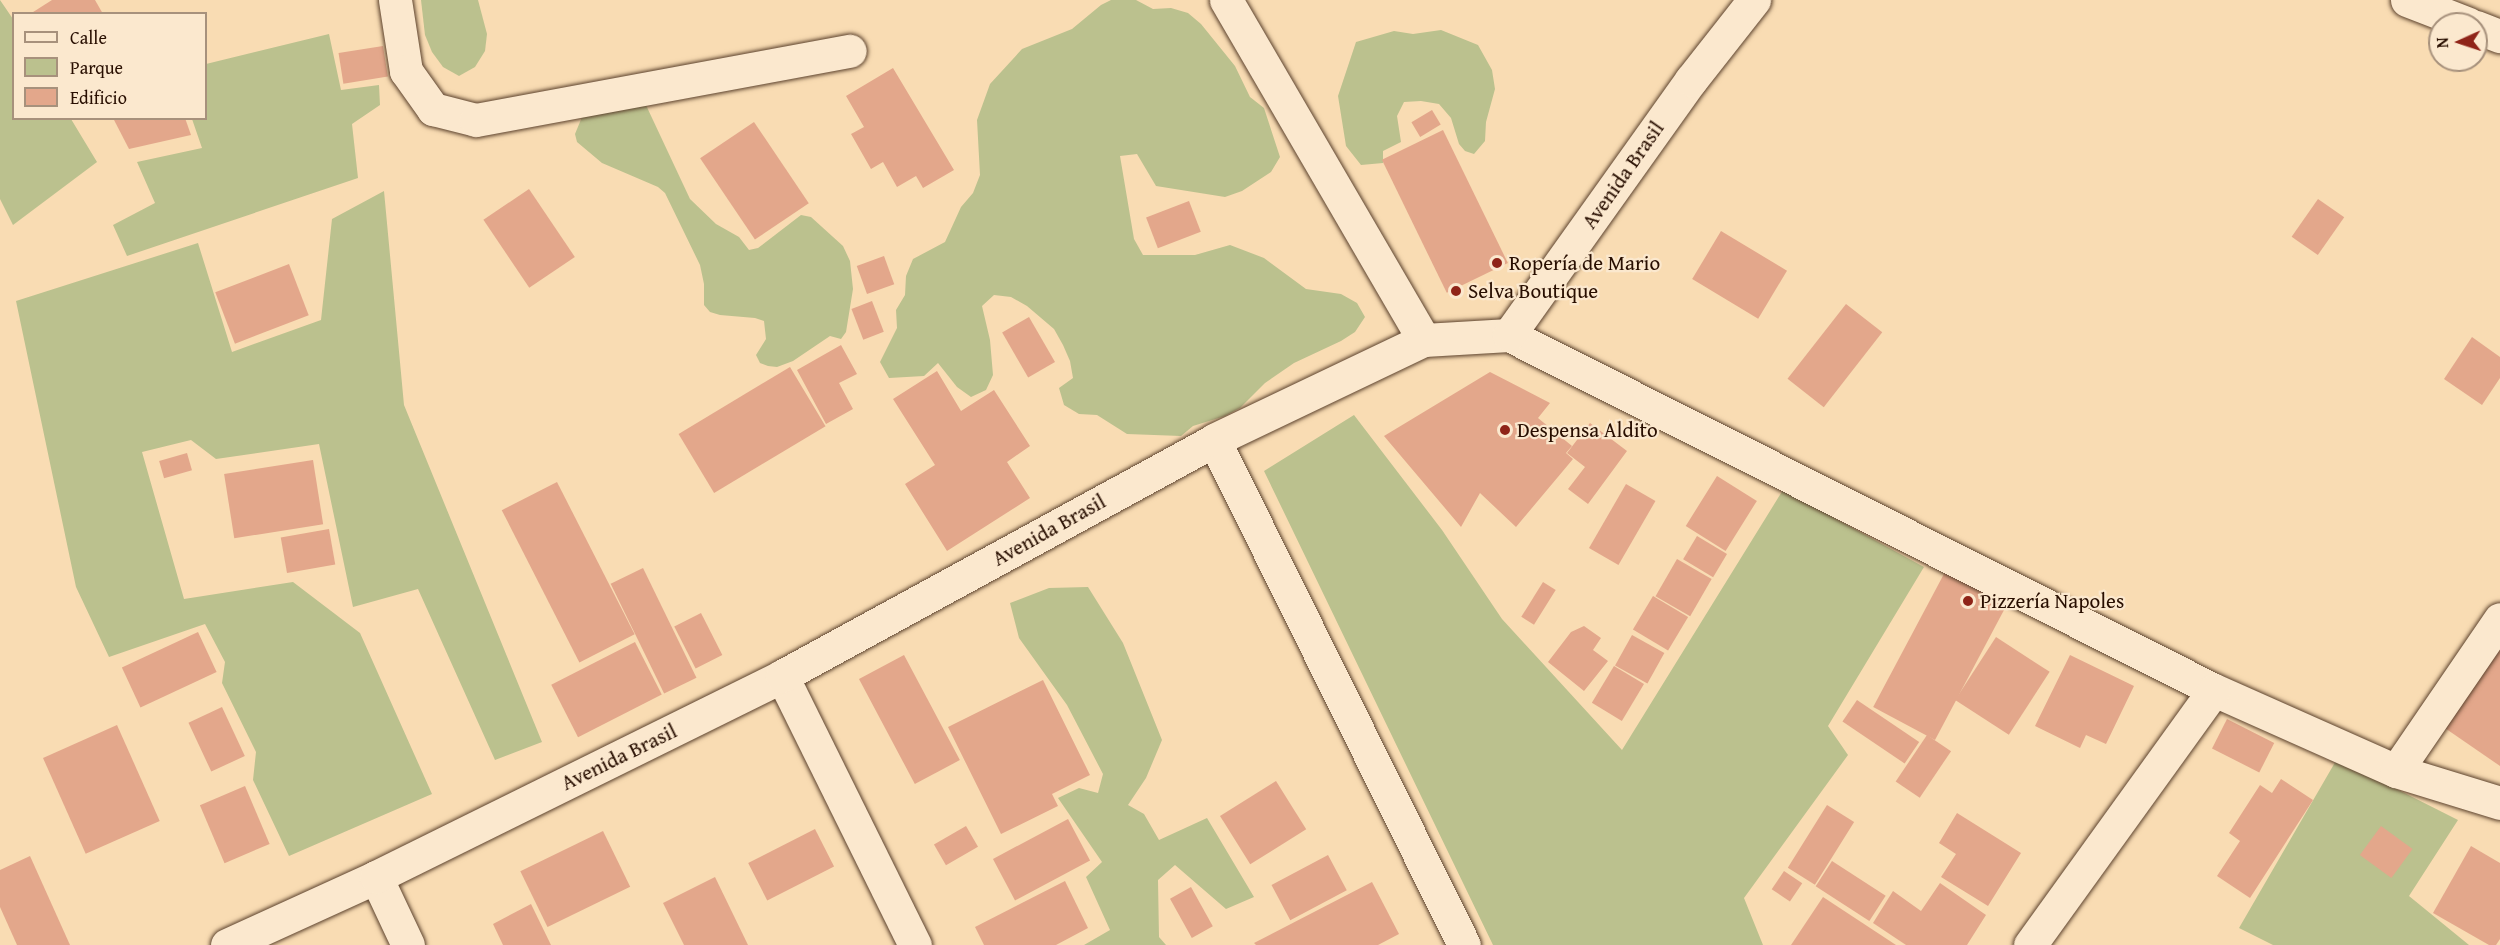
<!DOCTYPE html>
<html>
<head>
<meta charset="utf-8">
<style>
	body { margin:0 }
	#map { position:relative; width:2500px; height:945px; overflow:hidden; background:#f9dcb3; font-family:"Gentium Book Plus",serif }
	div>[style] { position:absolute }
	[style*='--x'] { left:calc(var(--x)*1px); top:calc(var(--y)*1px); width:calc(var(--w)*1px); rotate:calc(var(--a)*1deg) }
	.green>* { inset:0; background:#bbc18e }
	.building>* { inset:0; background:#e3a78b; transform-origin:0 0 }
	.roads { filter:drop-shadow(0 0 2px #5c422d) drop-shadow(0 0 2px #5c422d) }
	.street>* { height:33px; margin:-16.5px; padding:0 16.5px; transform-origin:16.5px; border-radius:16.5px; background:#fbe8ce }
	.secondary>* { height:33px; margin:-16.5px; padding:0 16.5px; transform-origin:16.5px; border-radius:16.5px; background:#fbe8ce }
	.dots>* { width:16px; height:16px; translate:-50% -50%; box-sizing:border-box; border:3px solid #fbe8ce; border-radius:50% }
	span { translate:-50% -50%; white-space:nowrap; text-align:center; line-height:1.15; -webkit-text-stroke:4.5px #fbe8ce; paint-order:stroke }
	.street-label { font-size:21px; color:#280e00 }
	.poi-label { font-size:21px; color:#280e00 }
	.left { translate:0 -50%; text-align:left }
	.legend { position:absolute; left:12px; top:12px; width:195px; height:108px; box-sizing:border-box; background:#fbe8ce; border:2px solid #a7917c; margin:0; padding:8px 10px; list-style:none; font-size:18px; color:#280e00 }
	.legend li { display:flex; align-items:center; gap:12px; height:30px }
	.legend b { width:30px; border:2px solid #a7917c }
	.north { position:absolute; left:2428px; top:12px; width:60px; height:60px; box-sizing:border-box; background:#fbe8ce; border:2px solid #a7917c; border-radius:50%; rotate:267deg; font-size:16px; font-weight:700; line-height:24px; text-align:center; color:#280e00 }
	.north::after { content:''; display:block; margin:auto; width:21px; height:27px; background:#8f2418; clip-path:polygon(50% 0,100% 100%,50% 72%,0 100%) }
</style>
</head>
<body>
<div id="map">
	<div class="green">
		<i style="clip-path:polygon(0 0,13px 19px,14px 118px,71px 119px,97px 162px,13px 225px,0 199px)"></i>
		<i style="clip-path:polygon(421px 0,478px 0,487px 34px,485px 51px,475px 67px,459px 76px,443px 67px,432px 52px,425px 35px)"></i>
		<i style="clip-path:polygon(1111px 0,1136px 0,1153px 9px,1171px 8px,1188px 13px,1201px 24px,1235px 66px,1250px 97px,1264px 108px,1280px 157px,1271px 172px,1242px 191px,1225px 197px,1156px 186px,1137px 154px,1120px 156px,1134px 239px,1143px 255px,1195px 255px,1230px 245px,1264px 258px,1306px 289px,1341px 294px,1357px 303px,1365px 317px,1355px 332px,1341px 341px,1294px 363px,1265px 383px,1240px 408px,1225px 416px,1193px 426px,1181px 436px,1127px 434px,1097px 415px,1079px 414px,1064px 405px,1059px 388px,1073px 378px,1070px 361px,1063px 345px,1054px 329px,1027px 306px,1011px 297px,994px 295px,982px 306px,990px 340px,993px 375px,986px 390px,971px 397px,957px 387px,938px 363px,924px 376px,889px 378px,880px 362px,897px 328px,896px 310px,905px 295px,906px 276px,913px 259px,945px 242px,961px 207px,973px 193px,980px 175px,977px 120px,990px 84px,1022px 49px,1072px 29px,1101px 5px)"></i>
		<i style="clip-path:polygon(1441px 30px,1478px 45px,1492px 70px,1495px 89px,1486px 122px,1485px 141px,1474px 154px,1465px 151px,1459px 144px,1451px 118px,1439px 104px,1421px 101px,1404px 102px,1397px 116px,1401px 142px,1383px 151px,1383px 163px,1361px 165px,1346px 146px,1338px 96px,1356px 42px,1394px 31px,1413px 34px)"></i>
		<i style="clip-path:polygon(329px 34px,341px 90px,379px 85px,380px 105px,352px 124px,358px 178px,127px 256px,113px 225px,155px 203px,137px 162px,202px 148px,192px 119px,206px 118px,206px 64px)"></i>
		<i style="clip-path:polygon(645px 103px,690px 199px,716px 224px,739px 237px,749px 250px,758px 248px,801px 215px,811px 217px,843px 246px,850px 261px,853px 289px,846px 332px,841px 339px,830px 336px,793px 361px,777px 367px,768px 366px,760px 363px,756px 355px,766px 339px,764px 321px,755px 318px,720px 315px,710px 312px,704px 305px,704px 284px,700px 265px,665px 193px,658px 187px,602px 163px,577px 142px,575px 134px,582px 117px)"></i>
		<i style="clip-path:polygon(384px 191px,404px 405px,542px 742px,495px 760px,418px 589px,353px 607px,319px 444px,216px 459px,191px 440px,142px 452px,184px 599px,293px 582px,360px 633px,432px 794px,289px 856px,253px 780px,256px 752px,222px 683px,225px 662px,205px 624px,109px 657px,76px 587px,16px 301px,198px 243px,232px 352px,321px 320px,332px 219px)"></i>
		<i style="clip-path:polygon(1354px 415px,1442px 530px,1502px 619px,1622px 750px,1783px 490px,1924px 567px,1828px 726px,1848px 755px,1744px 898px,1763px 945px,1493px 945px,1264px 471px)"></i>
		<i style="clip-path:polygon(1088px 587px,1123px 643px,1162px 740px,1146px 778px,1128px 805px,1144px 814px,1159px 840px,1207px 818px,1254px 897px,1226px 909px,1175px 865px,1158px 880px,1159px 937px,1166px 945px,1084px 945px,1110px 930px,1086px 877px,1102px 862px,1058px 798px,1079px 788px,1098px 793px,1103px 774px,1067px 705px,1019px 638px,1010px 603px,1049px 588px)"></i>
		<i style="clip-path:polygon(2337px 759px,2458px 820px,2409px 896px,2469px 945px,2273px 945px,2239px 928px)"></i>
	</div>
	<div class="building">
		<i style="clip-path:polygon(52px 0,95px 0,103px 14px,30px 14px)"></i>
		<i style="left:383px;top:46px;width:31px;height:45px;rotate:81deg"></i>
		<i style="clip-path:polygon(893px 68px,954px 170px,923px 188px,916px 176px,897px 187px,883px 162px,871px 169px,851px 134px,864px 127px,846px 96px)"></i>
		<i style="left:1432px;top:110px;width:17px;height:24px;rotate:59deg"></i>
		<i style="clip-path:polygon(113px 118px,185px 118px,191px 135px,129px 149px)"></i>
		<i style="left:754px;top:122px;width:98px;height:65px;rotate:56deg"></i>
		<i style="left:1443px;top:130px;width:148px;height:68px;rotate:64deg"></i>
		<i style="left:529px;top:189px;width:82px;height:55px;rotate:56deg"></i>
		<i style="left:2318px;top:199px;width:32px;height:46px;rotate:35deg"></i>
		<i style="left:1189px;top:201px;width:33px;height:46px;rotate:69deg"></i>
		<i style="left:1721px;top:231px;width:77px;height:56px;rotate:31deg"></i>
		<i style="left:884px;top:256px;width:30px;height:29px;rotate:70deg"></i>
		<i style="left:289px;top:264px;width:55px;height:79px;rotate:69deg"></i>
		<i style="left:872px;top:301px;width:33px;height:22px;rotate:69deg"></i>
		<i style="left:1846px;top:304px;width:46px;height:95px;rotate:38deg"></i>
		<i style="left:1029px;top:317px;width:52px;height:31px;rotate:60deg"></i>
		<i style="clip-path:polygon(2472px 337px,2500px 357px,2500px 378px,2482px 405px,2444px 379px)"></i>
		<i style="clip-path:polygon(841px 345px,857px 374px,839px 383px,853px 409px,826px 424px,797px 370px)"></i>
		<i style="left:790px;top:367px;width:69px;height:130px;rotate:59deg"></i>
		<i style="clip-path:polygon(937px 371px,961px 411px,994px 390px,1030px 446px,1007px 462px,1030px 498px,947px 551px,905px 484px,935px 465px,893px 399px)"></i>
		<i style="clip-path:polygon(1490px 372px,1550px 403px,1538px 418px,1572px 446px,1566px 453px,1573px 459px,1516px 527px,1480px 493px,1461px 527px,1384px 436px)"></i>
		<i style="clip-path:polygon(1590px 423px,1627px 451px,1588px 504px,1568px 489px,1585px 467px,1567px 453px)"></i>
		<i style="left:187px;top:453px;width:18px;height:29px;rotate:74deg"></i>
		<i style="left:313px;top:460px;width:65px;height:90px;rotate:81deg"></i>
		<i style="left:1717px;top:476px;width:47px;height:59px;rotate:32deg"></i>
		<i style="left:557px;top:482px;width:171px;height:62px;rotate:63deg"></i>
		<i style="left:1626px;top:484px;width:34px;height:74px;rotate:30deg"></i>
		<i style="left:329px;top:529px;width:36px;height:49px;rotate:80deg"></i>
		<i style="left:1697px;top:536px;width:35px;height:27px;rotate:31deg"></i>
		<i style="left:1677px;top:559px;width:40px;height:43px;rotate:30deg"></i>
		<i style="left:643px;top:568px;width:122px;height:36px;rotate:64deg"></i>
		<i style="left:1945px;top:572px;width:70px;height:153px;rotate:28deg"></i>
		<i style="left:1543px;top:582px;width:15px;height:41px;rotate:32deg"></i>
		<i style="left:1653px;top:596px;width:41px;height:39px;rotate:31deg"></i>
		<i style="left:701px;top:613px;width:47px;height:30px;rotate:63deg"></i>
		<i style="clip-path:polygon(1584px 626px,1601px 638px,1593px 650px,1608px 661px,1584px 691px,1548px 662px,1571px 632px)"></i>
		<i style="left:198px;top:632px;width:44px;height:84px;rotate:65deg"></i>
		<i style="left:1632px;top:635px;width:37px;height:35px;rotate:29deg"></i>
		<i style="left:1996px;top:637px;width:64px;height:75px;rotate:33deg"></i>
		<i style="clip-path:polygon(2500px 639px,2500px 766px,2439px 724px)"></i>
		<i style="left:635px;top:642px;width:59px;height:94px;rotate:63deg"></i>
		<i style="left:904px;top:655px;width:119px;height:51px;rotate:62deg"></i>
		<i style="clip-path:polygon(2070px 655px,2134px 686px,2106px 744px,2086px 735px,2080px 748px,2035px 726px)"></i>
		<i style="left:1614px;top:666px;width:35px;height:43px;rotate:31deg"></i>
		<i style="clip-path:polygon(1043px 680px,1090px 775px,1052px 794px,1058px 806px,1001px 834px,948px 727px)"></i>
		<i style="left:1857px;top:700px;width:75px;height:26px;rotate:34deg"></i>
		<i style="left:222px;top:707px;width:54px;height:37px;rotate:65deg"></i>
		<i style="left:2227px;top:719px;width:53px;height:33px;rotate:27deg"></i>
		<i style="left:117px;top:725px;width:105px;height:81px;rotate:66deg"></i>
		<i style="left:1927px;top:735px;width:29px;height:56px;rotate:34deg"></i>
		<i style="clip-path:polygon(2281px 779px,2313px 800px,2250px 898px,2217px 876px,2240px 841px,2229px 833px,2260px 785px,2272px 793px)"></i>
		<i style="left:1276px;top:781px;width:57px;height:66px;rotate:58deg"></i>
		<i style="left:245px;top:786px;width:63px;height:49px;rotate:67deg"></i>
		<i style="left:1827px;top:805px;width:32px;height:74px;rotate:32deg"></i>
		<i style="clip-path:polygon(1957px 813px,2021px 853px,1988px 906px,1941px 877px,1956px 854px,1939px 843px)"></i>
		<i style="left:1068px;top:819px;width:47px;height:85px;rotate:62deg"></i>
		<i style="left:966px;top:826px;width:24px;height:37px;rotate:60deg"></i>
		<i style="left:2381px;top:826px;width:39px;height:36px;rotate:36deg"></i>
		<i style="left:815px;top:829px;width:42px;height:75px;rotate:63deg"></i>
		<i style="left:603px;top:831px;width:62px;height:92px;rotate:64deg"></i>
		<i style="clip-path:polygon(2471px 846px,2500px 863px,2500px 939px,2496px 945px,2489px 945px,2433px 913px)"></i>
		<i style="left:1328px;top:855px;width:40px;height:64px;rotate:62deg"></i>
		<i style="clip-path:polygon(30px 856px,70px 945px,17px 945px,0 907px,0 870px)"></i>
		<i style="left:1832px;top:861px;width:64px;height:30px;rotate:33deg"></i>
		<i style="left:1784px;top:871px;width:22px;height:22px;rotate:34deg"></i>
		<i style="clip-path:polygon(715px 877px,748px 945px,684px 945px,663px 903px)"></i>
		<i style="clip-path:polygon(1065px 881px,1088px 928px,1056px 945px,984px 945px,975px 927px)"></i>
		<i style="clip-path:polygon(1372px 882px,1399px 934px,1378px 945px,1256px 945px,1254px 943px)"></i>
		<i style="clip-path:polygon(1940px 883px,1986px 915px,1967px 945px,1906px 945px,1873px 923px,1893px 891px,1921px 911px)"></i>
		<i style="left:1191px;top:887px;width:45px;height:24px;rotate:61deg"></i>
		<i style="clip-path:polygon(1823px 897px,1896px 945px,1791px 945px)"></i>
		<i style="clip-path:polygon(531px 904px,551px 945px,503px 945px,493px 924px)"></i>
	</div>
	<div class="roads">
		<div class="street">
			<i style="--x:395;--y:0;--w:72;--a:81.2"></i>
			<i style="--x:406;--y:71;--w:47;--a:54.6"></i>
			<i style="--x:433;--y:109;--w:44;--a:14.3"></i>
			<i style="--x:476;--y:120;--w:380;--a:-10.5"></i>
			<i style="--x:1226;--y:0;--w:393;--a:59.8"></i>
			<i style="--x:2407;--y:0;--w:66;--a:21.2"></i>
			<i style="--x:2476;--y:27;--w:26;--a:21"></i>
			<i style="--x:1509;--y:335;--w:789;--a:26.73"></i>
			<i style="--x:2214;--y:690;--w:199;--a:24"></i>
			<i style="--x:2396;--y:771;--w:109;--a:17.1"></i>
			<i style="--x:1214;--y:440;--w:563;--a:63.66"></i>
			<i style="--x:782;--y:676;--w:300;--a:63.7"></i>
			<i style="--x:2396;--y:771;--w:184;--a:-55.6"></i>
			<i style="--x:376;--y:877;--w:75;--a:64.8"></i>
			<i style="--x:2030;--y:945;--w:314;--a:-54.2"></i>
		</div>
		<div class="secondary">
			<i style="--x:227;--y:945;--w:164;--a:-24.5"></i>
			<i style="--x:376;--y:877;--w:453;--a:-26.3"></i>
			<i style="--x:782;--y:676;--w:492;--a:-28.6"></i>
			<i style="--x:1214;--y:440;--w:233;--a:-25.5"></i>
			<i style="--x:1424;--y:340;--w:85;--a:-3.4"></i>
			<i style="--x:1509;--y:335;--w:313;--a:-54.5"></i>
			<i style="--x:1691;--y:80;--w:102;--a:-51.8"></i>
		</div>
	</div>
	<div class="dots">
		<i style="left:1497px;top:263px;background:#8f2418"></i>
		<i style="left:1456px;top:291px;background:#8f2418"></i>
		<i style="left:1505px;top:430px;background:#8f2418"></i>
		<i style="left:1968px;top:601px;background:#8f2418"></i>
	</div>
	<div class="street-label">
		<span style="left:1623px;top:175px;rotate:-55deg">Avenida Brasil</span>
		<span style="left:1049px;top:530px;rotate:-29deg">Avenida Brasil</span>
		<span style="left:619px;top:757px;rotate:-26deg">Avenida Brasil</span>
	</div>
	<div class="poi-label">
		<span class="left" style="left:1509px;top:263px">Ropería de Mario</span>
		<span class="left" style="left:1468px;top:291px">Selva Boutique</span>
		<span class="left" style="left:1517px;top:430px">Despensa Aldito</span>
		<span class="left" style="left:1980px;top:601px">Pizzería Napoles</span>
	</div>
	<ul class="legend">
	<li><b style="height:8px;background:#fbe8ce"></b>Calle</li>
	<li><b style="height:16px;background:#bbc18e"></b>Parque</li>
	<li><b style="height:16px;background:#e3a78b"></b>Edificio</li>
	</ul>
	<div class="north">N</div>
</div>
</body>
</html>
